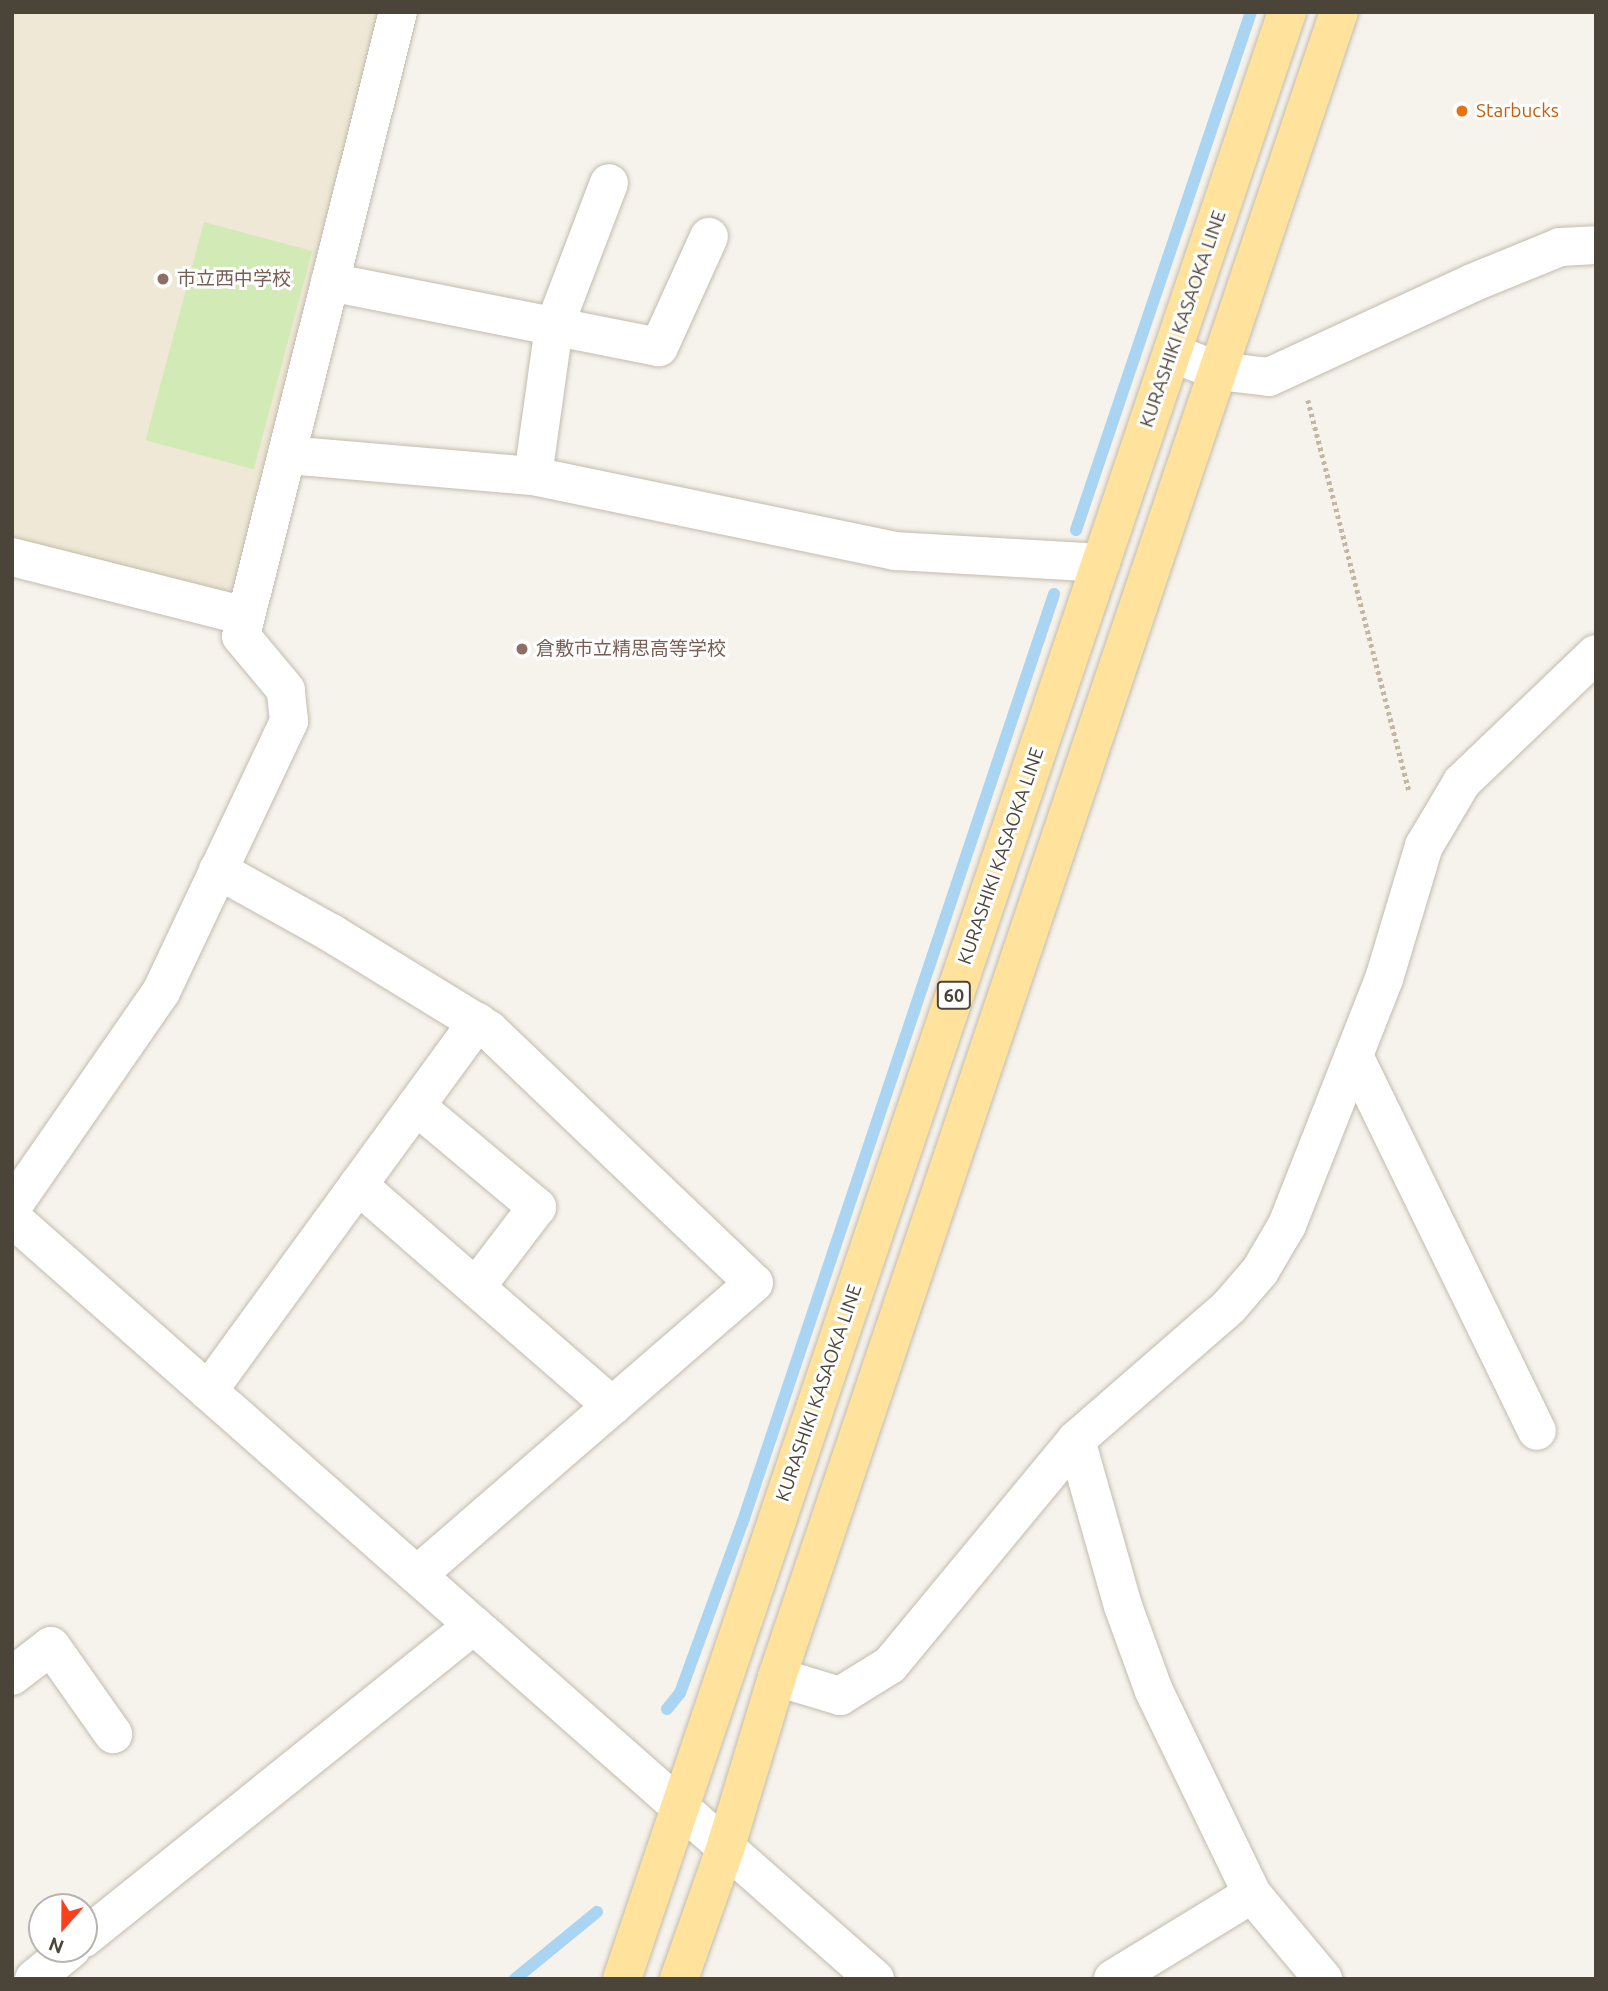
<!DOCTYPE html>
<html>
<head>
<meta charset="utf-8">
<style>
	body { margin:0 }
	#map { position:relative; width:1608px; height:1991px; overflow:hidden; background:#f6f3ec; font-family:Ubuntu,"Noto Sans JP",sans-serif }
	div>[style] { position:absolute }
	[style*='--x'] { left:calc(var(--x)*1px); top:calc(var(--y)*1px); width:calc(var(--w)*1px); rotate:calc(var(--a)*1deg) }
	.education>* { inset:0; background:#efe8d6 }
	.green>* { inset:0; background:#d2eab5; transform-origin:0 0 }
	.stream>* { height:12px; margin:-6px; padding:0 6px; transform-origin:6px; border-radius:6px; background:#a9d4f2 }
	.path>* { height:4.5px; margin-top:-2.25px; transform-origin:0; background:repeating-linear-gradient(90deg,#c4b79f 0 3.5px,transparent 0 7px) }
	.roads { filter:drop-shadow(0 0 2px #c2bbae) drop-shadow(0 0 2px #c2bbae) }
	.minor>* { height:38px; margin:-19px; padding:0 19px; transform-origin:19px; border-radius:19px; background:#fff }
	.major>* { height:38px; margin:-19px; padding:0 19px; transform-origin:19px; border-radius:19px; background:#ffe39c }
	.dots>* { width:19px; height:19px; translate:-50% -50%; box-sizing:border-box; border:4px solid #fff; border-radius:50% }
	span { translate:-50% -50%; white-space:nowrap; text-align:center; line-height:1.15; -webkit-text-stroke:6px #fff; paint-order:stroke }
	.shield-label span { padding:2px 5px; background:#fff; border:2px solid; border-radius:5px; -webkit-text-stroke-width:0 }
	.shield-label { font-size:18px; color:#4b4439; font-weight:700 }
	.food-label { font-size:19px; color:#c56008 }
	.left { translate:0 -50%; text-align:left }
	.education-label { font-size:19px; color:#785e54 }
	.street-label { font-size:19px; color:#4b4439 }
	.frame { position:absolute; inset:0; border:14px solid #4b4439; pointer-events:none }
	.north { position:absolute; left:28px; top:1893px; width:70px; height:70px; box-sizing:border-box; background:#fff; border:2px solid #b7b4b0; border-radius:50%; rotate:201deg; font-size:19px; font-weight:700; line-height:28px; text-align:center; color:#4b4439 }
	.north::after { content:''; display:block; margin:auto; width:24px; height:32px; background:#fc3f1d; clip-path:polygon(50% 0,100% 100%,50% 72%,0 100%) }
</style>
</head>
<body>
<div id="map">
	<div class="education">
		<i style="clip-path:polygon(12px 12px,380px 12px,233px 601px,12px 545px)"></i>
	</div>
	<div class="green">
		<i style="left:204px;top:222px;width:112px;height:226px;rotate:15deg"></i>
	</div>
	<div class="stream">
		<i style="--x:1076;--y:530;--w:547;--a:-71.33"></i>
		<i style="--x:667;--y:1709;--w:21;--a:-51"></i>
		<i style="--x:680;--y:1693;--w:180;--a:-69.9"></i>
		<i style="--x:742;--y:1524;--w:981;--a:-71.45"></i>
		<i style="--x:515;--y:1979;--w:106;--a:-39.3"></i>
	</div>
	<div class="path">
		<i style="--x:1308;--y:400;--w:404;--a:75.5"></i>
	</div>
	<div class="roads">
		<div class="minor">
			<i style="--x:330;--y:282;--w:335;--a:11.2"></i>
			<i style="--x:659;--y:347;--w:121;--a:-65.6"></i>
			<i style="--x:1172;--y:353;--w:49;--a:21.4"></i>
			<i style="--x:1218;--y:371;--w:51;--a:6.7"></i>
			<i style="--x:1269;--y:377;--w:224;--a:-24.8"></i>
			<i style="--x:1472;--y:283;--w:95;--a:-22.2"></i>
			<i style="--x:1560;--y:247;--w:36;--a:-3"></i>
			<i style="--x:287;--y:455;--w:247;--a:4.9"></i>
			<i style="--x:533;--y:476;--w:370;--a:11.7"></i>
			<i style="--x:895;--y:551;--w:206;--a:3.3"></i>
			<i style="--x:533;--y:476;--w:150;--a:-82"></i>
			<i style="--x:554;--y:327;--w:154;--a:-69.1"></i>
			<i style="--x:12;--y:557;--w:241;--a:14.2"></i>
			<i style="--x:218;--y:870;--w:129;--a:29.1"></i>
			<i style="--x:331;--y:933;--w:185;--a:31.5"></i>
			<i style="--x:489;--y:1030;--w:366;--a:43.7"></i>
			<i style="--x:754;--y:1283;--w:446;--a:139.1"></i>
			<i style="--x:1354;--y:1056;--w:417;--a:64"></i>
			<i style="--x:416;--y:1106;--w:158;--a:39.9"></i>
			<i style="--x:537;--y:1207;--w:101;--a:127.3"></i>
			<i style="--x:358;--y:1185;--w:337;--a:41"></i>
			<i style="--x:12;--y:1207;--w:262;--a:-55.3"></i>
			<i style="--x:161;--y:992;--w:300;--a:-64.7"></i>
			<i style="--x:289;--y:721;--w:31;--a:-96"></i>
			<i style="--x:286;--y:690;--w:70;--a:-129.8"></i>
			<i style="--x:241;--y:636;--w:643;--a:-75.88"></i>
			<i style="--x:12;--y:1218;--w:1151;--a:41.41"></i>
			<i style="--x:208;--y:1391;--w:457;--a:-53.9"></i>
			<i style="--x:1076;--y:1440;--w:173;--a:74.2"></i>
			<i style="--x:1123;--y:1606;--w:90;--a:70"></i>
			<i style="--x:1154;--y:1691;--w:225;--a:64.2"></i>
			<i style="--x:1252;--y:1894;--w:111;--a:50.1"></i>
			<i style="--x:12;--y:1676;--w:49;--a:-37.6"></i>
			<i style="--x:51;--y:1646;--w:108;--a:54.8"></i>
			<i style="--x:777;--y:1677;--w:66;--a:16.8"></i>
			<i style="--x:840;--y:1696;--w:59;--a:-31.8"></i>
			<i style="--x:890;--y:1665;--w:292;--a:-50.4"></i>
			<i style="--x:1076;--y:1440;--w:203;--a:-41"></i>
			<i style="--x:1229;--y:1307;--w:48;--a:-49.3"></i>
			<i style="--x:1260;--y:1271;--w:53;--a:-59.6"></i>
			<i style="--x:1287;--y:1225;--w:264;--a:-68.5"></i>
			<i style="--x:1384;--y:979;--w:139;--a:-73.3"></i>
			<i style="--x:1424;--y:846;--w:74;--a:-59.3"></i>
			<i style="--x:1462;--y:782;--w:185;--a:-43.7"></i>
			<i style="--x:84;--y:1938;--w:500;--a:-38.75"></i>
			<i style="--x:34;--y:1979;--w:48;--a:-39"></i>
			<i style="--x:1113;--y:1979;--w:163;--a:-31.4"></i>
		</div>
		<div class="major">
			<i style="--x:622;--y:1979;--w:2076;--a:-71.32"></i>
			<i style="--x:679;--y:1979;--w:141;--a:-70.5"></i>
			<i style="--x:726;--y:1846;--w:177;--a:-73.2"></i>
			<i style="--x:777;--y:1677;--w:1757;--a:-71.35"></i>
		</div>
	</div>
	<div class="dots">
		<i style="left:1462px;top:111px;background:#e8710a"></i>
		<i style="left:163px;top:279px;background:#8d6e63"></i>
		<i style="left:522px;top:649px;background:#8d6e63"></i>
	</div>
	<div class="shield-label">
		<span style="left:954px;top:995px">60</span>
	</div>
	<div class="food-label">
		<span class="left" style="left:1476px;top:111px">Starbucks</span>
	</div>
	<div class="education-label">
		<span class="left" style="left:177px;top:279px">市立西中学校</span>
		<span class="left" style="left:536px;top:649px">倉敷市立精思高等学校</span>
	</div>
	<div class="street-label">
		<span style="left:1183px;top:319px;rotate:-71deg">KURASHIKI KASAOKA LINE</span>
		<span style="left:1001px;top:856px;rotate:-71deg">KURASHIKI KASAOKA LINE</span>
		<span style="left:819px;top:1393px;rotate:-71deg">KURASHIKI KASAOKA LINE</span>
	</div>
	<div class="frame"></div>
	<div class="north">N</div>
</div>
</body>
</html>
